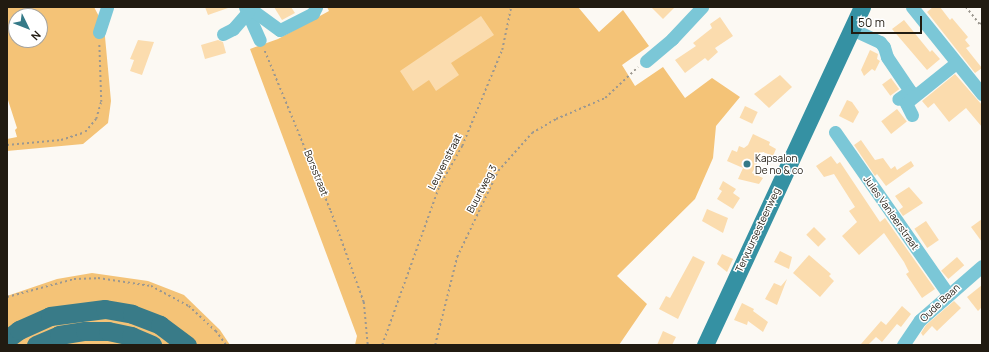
<!DOCTYPE html>
<html>
<head>
<meta charset="utf-8">
<style>
	body { margin:0 }
	#map { position:relative; width:989px; height:352px; overflow:hidden; background:#fcf9f3; font-family:Manrope,sans-serif }
	div>[style] { position:absolute }
	[style*='--x'] { left:calc(var(--x)*1px); top:calc(var(--y)*1px); width:calc(var(--w)*1px); rotate:calc(var(--a)*1deg) }
	.green>* { inset:0; background:#f4c377 }
	.building>* { inset:0; background:#fbdcae; transform-origin:0 0 }
	.path>* { height:1.5px; margin-top:-0.75px; transform-origin:0; background:repeating-linear-gradient(90deg,#9c9890 0 2px,transparent 0 5px) }
	.minor>* { height:13px; margin:-6.5px; padding:0 6.5px; transform-origin:6.5px; border-radius:6.5px; background:#7bc7d7 }
	.major>* { height:17px; margin:-8.5px; padding:0 8.5px; transform-origin:8.5px; border-radius:8.5px; background:#3591a3 }
	.highway>* { height:19px; margin:-9.5px; padding:0 9.5px; transform-origin:9.5px; border-radius:9.5px; background:#397b88 }
	.dots>* { width:11px; height:11px; translate:-50% -50%; box-sizing:border-box; border:2px solid #fff; border-radius:50% }
	span { translate:-50% -50%; white-space:nowrap; text-align:center; line-height:1.15; -webkit-text-stroke:3px #fff; paint-order:stroke }
	.poi-label { font-size:10px; color:#211b11 }
	.left { translate:0 -50%; text-align:left }
	.street-label { font-size:10px; color:#211b11 }
	.frame { position:absolute; inset:0; border:8px solid #211b11; pointer-events:none }
	.north { position:absolute; left:8px; top:8px; width:40px; height:40px; box-sizing:border-box; background:#fff; border:1px solid #a6a4a0; border-radius:50%; rotate:133deg; font-size:11px; font-weight:700; line-height:16px; text-align:center; color:#211b11 }
	.north::after { content:''; display:block; margin:auto; width:14px; height:18px; background:#357a88; clip-path:polygon(50% 0,100% 100%,50% 72%,0 100%) }
	.scale { position:absolute; left:851px; top:16px; width:71px; height:18px; box-sizing:border-box; border:2px solid #211b11; border-top:0; padding-left:5px; font-size:12px; line-height:14px; white-space:nowrap; color:#211b11; -webkit-text-stroke:3px #fff; paint-order:stroke }
</style>
</head>
<body>
<div id="map">
	<div class="green">
		<i style="clip-path:polygon(evenodd,7px 7px,94px 7px,104px 26px,111px 101px,108px 123px,83px 144px,7px 151px,7px 139px,17px 137px,15px 130px,17px 128px,7px 97px,7px 7px,16px 16px,40px 16px,40px 40px,16px 40px,16px 16px)"></i>
		<i style="clip-path:polygon(327px 7px,578px 7px,599px 32px,623px 10px,649px 46px,622px 65px,635px 86px,663px 67px,685px 98px,712px 78px,740px 97px,716px 126px,713px 158px,695px 199px,617px 276px,647px 304px,619px 345px,355px 345px,357px 336px,250px 49px,278px 39px,329px 11px)"></i>
		<i style="clip-path:polygon(92px 273px,148px 281px,184px 295px,220px 330px,230px 345px,7px 345px,7px 296px,57px 279px)"></i>
	</div>
	<div class="building">
		<i style="clip-path:polygon(205px 7px,228px 7px,228px 8px,208px 15px)"></i>
		<i style="clip-path:polygon(274px 7px,291px 7px,295px 13px,282px 20px)"></i>
		<i style="clip-path:polygon(651px 7px,675px 7px,663px 19px)"></i>
		<i style="clip-path:polygon(933px 7px,940px 7px,950px 20px,952px 18px,968px 37px,965px 40px,970px 46px,966px 48px,982px 68px,975px 73px,927px 12px)"></i>
		<i style="clip-path:polygon(481px 16px,494px 35px,451px 63px,459px 75px,436px 91px,429px 80px,413px 91px,400px 71px)"></i>
		<i style="clip-path:polygon(720px 17px,733px 36px,715px 48px,718px 52px,708px 61px,705px 58px,685px 73px,675px 60px,696px 46px,693px 43px,712px 28px,710px 24px)"></i>
		<i style="clip-path:polygon(904px 20px,930px 52px,932px 50px,940px 59px,927px 70px,892px 29px)"></i>
		<i style="clip-path:polygon(138px 40px,154px 42px,142px 75px,130px 71px,134px 60px,130px 59px)"></i>
		<i style="clip-path:polygon(218px 40px,223px 42px,226px 53px,205px 59px,201px 45px)"></i>
		<i style="clip-path:polygon(870px 50px,878px 54px,877px 59px,880px 61px,875px 71px,872px 69px,864px 76px,861px 70px)"></i>
		<i style="clip-path:polygon(955px 74px,982px 105px,982px 127px,966px 108px,949px 122px,934px 103px,928px 108px,922px 101px)"></i>
		<i style="clip-path:polygon(780px 75px,792px 87px,769px 108px,754px 94px)"></i>
		<i style="left:891px;top:78px;width:14px;height:11px;rotate:54deg"></i>
		<i style="clip-path:polygon(847px 100px,852px 102px,859px 112px,853px 123px,839px 116px)"></i>
		<i style="left:745px;top:106px;width:14px;height:13px;rotate:25deg"></i>
		<i style="left:897px;top:109px;width:16px;height:20px;rotate:52deg"></i>
		<i style="clip-path:polygon(753px 134px,770px 142px,769px 145px,776px 149px,773px 156px,763px 152px,752px 173px,763px 178px,759px 184px,738px 179px,743px 168px,727px 161px,732px 150px,737px 152px,739px 146px,744px 148px,748px 145px)"></i>
		<i style="clip-path:polygon(861px 140px,875px 160px,883px 158px,891px 169px,895px 166px,897px 170px,911px 161px,914px 166px,886px 186px,877px 174px,875px 176px,854px 145px)"></i>
		<i style="clip-path:polygon(831px 156px,837px 164px,840px 162px,880px 222px,885px 218px,935px 289px,922px 298px,906px 274px,909px 272px,904px 262px,884px 233px,859px 255px,842px 236px,857px 222px,849px 211px,855px 207px,834px 174px,824px 177px,816px 166px)"></i>
		<i style="clip-path:polygon(723px 181px,736px 189px,733px 193px,740px 198px,733px 209px,717px 199px,722px 191px,719px 189px)"></i>
		<i style="clip-path:polygon(909px 187px,923px 203px,903px 216px,899px 210px,903px 207px,895px 196px)"></i>
		<i style="clip-path:polygon(707px 209px,728px 218px,723px 233px,702px 221px)"></i>
		<i style="clip-path:polygon(982px 219px,982px 242px,971px 227px)"></i>
		<i style="left:926px;top:221px;width:23px;height:14px;rotate:56deg"></i>
		<i style="left:814px;top:227px;width:17px;height:11px;rotate:45deg"></i>
		<i style="clip-path:polygon(780px 251px,792px 257px,789px 269px,774px 262px)"></i>
		<i style="clip-path:polygon(722px 254px,733px 259px,727px 272px,717px 264px)"></i>
		<i style="clip-path:polygon(809px 255px,831px 274px,829px 276px,834px 281px,820px 297px,793px 273px)"></i>
		<i style="clip-path:polygon(693px 256px,705px 262px,678px 319px,659px 309px,666px 296px,670px 298px)"></i>
		<i style="left:957px;top:257px;width:11px;height:21px;rotate:49deg"></i>
		<i style="clip-path:polygon(787px 279px,777px 305px,765px 299px,774px 283px,781px 286px)"></i>
		<i style="clip-path:polygon(982px 285px,982px 307px,978px 311px,967px 297px)"></i>
		<i style="clip-path:polygon(954px 301px,961px 308px,937px 331px,932px 326px,923px 336px,921px 333px,926px 325px)"></i>
		<i style="clip-path:polygon(742px 303px,754px 309px,753px 311px,768px 322px,763px 332px,748px 321px,747px 325px,734px 320px)"></i>
		<i style="clip-path:polygon(902px 306px,911px 314px,901px 327px,897px 324px,882px 342px,876px 337px,868px 345px,861px 344px,881px 321px,886px 325px)"></i>
		<i style="clip-path:polygon(663px 331px,676px 337px,672px 345px,657px 345px)"></i>
	</div>
	<div class="path">
		<i style="--x:966;--y:7;--w:22;--a:51"></i>
		<i style="--x:980;--y:24;--w:2;--a:-27"></i>
		<i style="--x:265;--y:51;--w:173;--a:67.6"></i>
		<i style="--x:331;--y:211;--w:97;--a:70.1"></i>
		<i style="--x:364;--y:302;--w:43;--a:84.7"></i>
		<i style="--x:7;--y:145;--w:54;--a:-5.3"></i>
		<i style="--x:61;--y:140;--w:25;--a:-18"></i>
		<i style="--x:85;--y:132;--w:17;--a:-50"></i>
		<i style="--x:96;--y:119;--w:18;--a:-74"></i>
		<i style="--x:101;--y:102;--w:59;--a:-91.9"></i>
		<i style="--x:7;--y:297;--w:69;--a:-15"></i>
		<i style="--x:74;--y:279;--w:24;--a:-2"></i>
		<i style="--x:98;--y:278;--w:54;--a:8.6"></i>
		<i style="--x:151;--y:286;--w:43;--a:27.8"></i>
		<i style="--x:189;--y:306;--w:37;--a:43"></i>
		<i style="--x:216;--y:331;--w:17;--a:54"></i>
		<i style="--x:382;--y:345;--w:168;--a:-70.2"></i>
		<i style="--x:439;--y:187;--w:47;--a:-60.7"></i>
		<i style="--x:462;--y:146;--w:104;--a:-67.4"></i>
		<i style="--x:502;--y:50;--w:44;--a:-78.2"></i>
		<i style="--x:435;--y:345;--w:91;--a:-76"></i>
		<i style="--x:457;--y:257;--w:95;--a:-64.5"></i>
		<i style="--x:498;--y:171;--w:51;--a:-48.2"></i>
		<i style="--x:532;--y:133;--w:28;--a:-30"></i>
		<i style="--x:556;--y:119;--w:53;--a:-23.2"></i>
		<i style="--x:605;--y:98;--w:45;--a:-43.2"></i>
	</div>
	<div class="minor">
		<i style="--x:245;--y:7;--w:36;--a:66"></i>
		<i style="--x:248;--y:7;--w:39;--a:36"></i>
		<i style="--x:280;--y:30;--w:37;--a:-27"></i>
		<i style="--x:313;--y:13;--w:7;--a:-63"></i>
		<i style="--x:912;--y:7;--w:112;--a:51.2"></i>
		<i style="--x:852;--y:29;--w:31;--a:25"></i>
		<i style="--x:880;--y:42;--w:6;--a:51"></i>
		<i style="--x:884;--y:47;--w:10;--a:73"></i>
		<i style="--x:887;--y:57;--w:41;--a:55.9"></i>
		<i style="--x:910;--y:91;--w:14;--a:146"></i>
		<i style="--x:99;--y:32;--w:26;--a:-72"></i>
		<i style="--x:223;--y:34;--w:11;--a:-27"></i>
		<i style="--x:233;--y:29;--w:23;--a:-49"></i>
		<i style="--x:646;--y:61;--w:34;--a:-40"></i>
		<i style="--x:672;--y:39;--w:44;--a:-46.8"></i>
		<i style="--x:912;--y:115;--w:13;--a:-117"></i>
		<i style="--x:906;--y:103;--w:64;--a:-38.7"></i>
		<i style="--x:835;--y:132;--w:198;--a:55.1"></i>
		<i style="--x:903;--y:345;--w:30;--a:-56"></i>
		<i style="--x:920;--y:320;--w:82;--a:-41.1"></i>
	</div>
	<div class="major">
		<i style="--x:705;--y:345;--w:373;--a:-65.1"></i>
	</div>
	<div class="highway">
		<i style="--x:7;--y:339;--w:15;--a:-37"></i>
		<i style="--x:19;--y:330;--w:34;--a:-24"></i>
		<i style="--x:50;--y:316;--w:55;--a:-7.3"></i>
		<i style="--x:105;--y:309;--w:27;--a:10"></i>
		<i style="--x:132;--y:314;--w:30;--a:21"></i>
		<i style="--x:160;--y:325;--w:34;--a:37"></i>
		<i style="--x:36;--y:345;--w:25;--a:-23"></i>
		<i style="--x:59;--y:335;--w:26;--a:-9"></i>
		<i style="--x:85;--y:331;--w:23;--a:0"></i>
		<i style="--x:108;--y:331;--w:24;--a:12"></i>
		<i style="--x:131;--y:336;--w:23;--a:23"></i>
	</div>
	<div class="dots">
		<i style="left:747px;top:164px;background:#357a88"></i>
	</div>
	<div class="poi-label">
		<span class="left" style="left:755px;top:164px">Kapsalon<br>De no &amp; co</span>
	</div>
	<div class="street-label">
		<span style="left:445px;top:162px;rotate:-63deg">Leuvenstraat</span>
		<span style="left:316px;top:173px;rotate:68deg">Borsstraat</span>
		<span style="left:482px;top:189px;rotate:-62deg">Buurtweg 3</span>
		<span style="left:891px;top:213px;rotate:55deg">Jules Vanlaerstraat</span>
		<span style="left:758px;top:230px;rotate:-65deg">Tervuursesteenweg</span>
		<span style="left:940px;top:303px;rotate:-43deg">Oude Baan</span>
	</div>
	<div class="frame"></div>
	<div class="north">N</div>
	<div class="scale">50 m</div>
</div>
</body>
</html>
